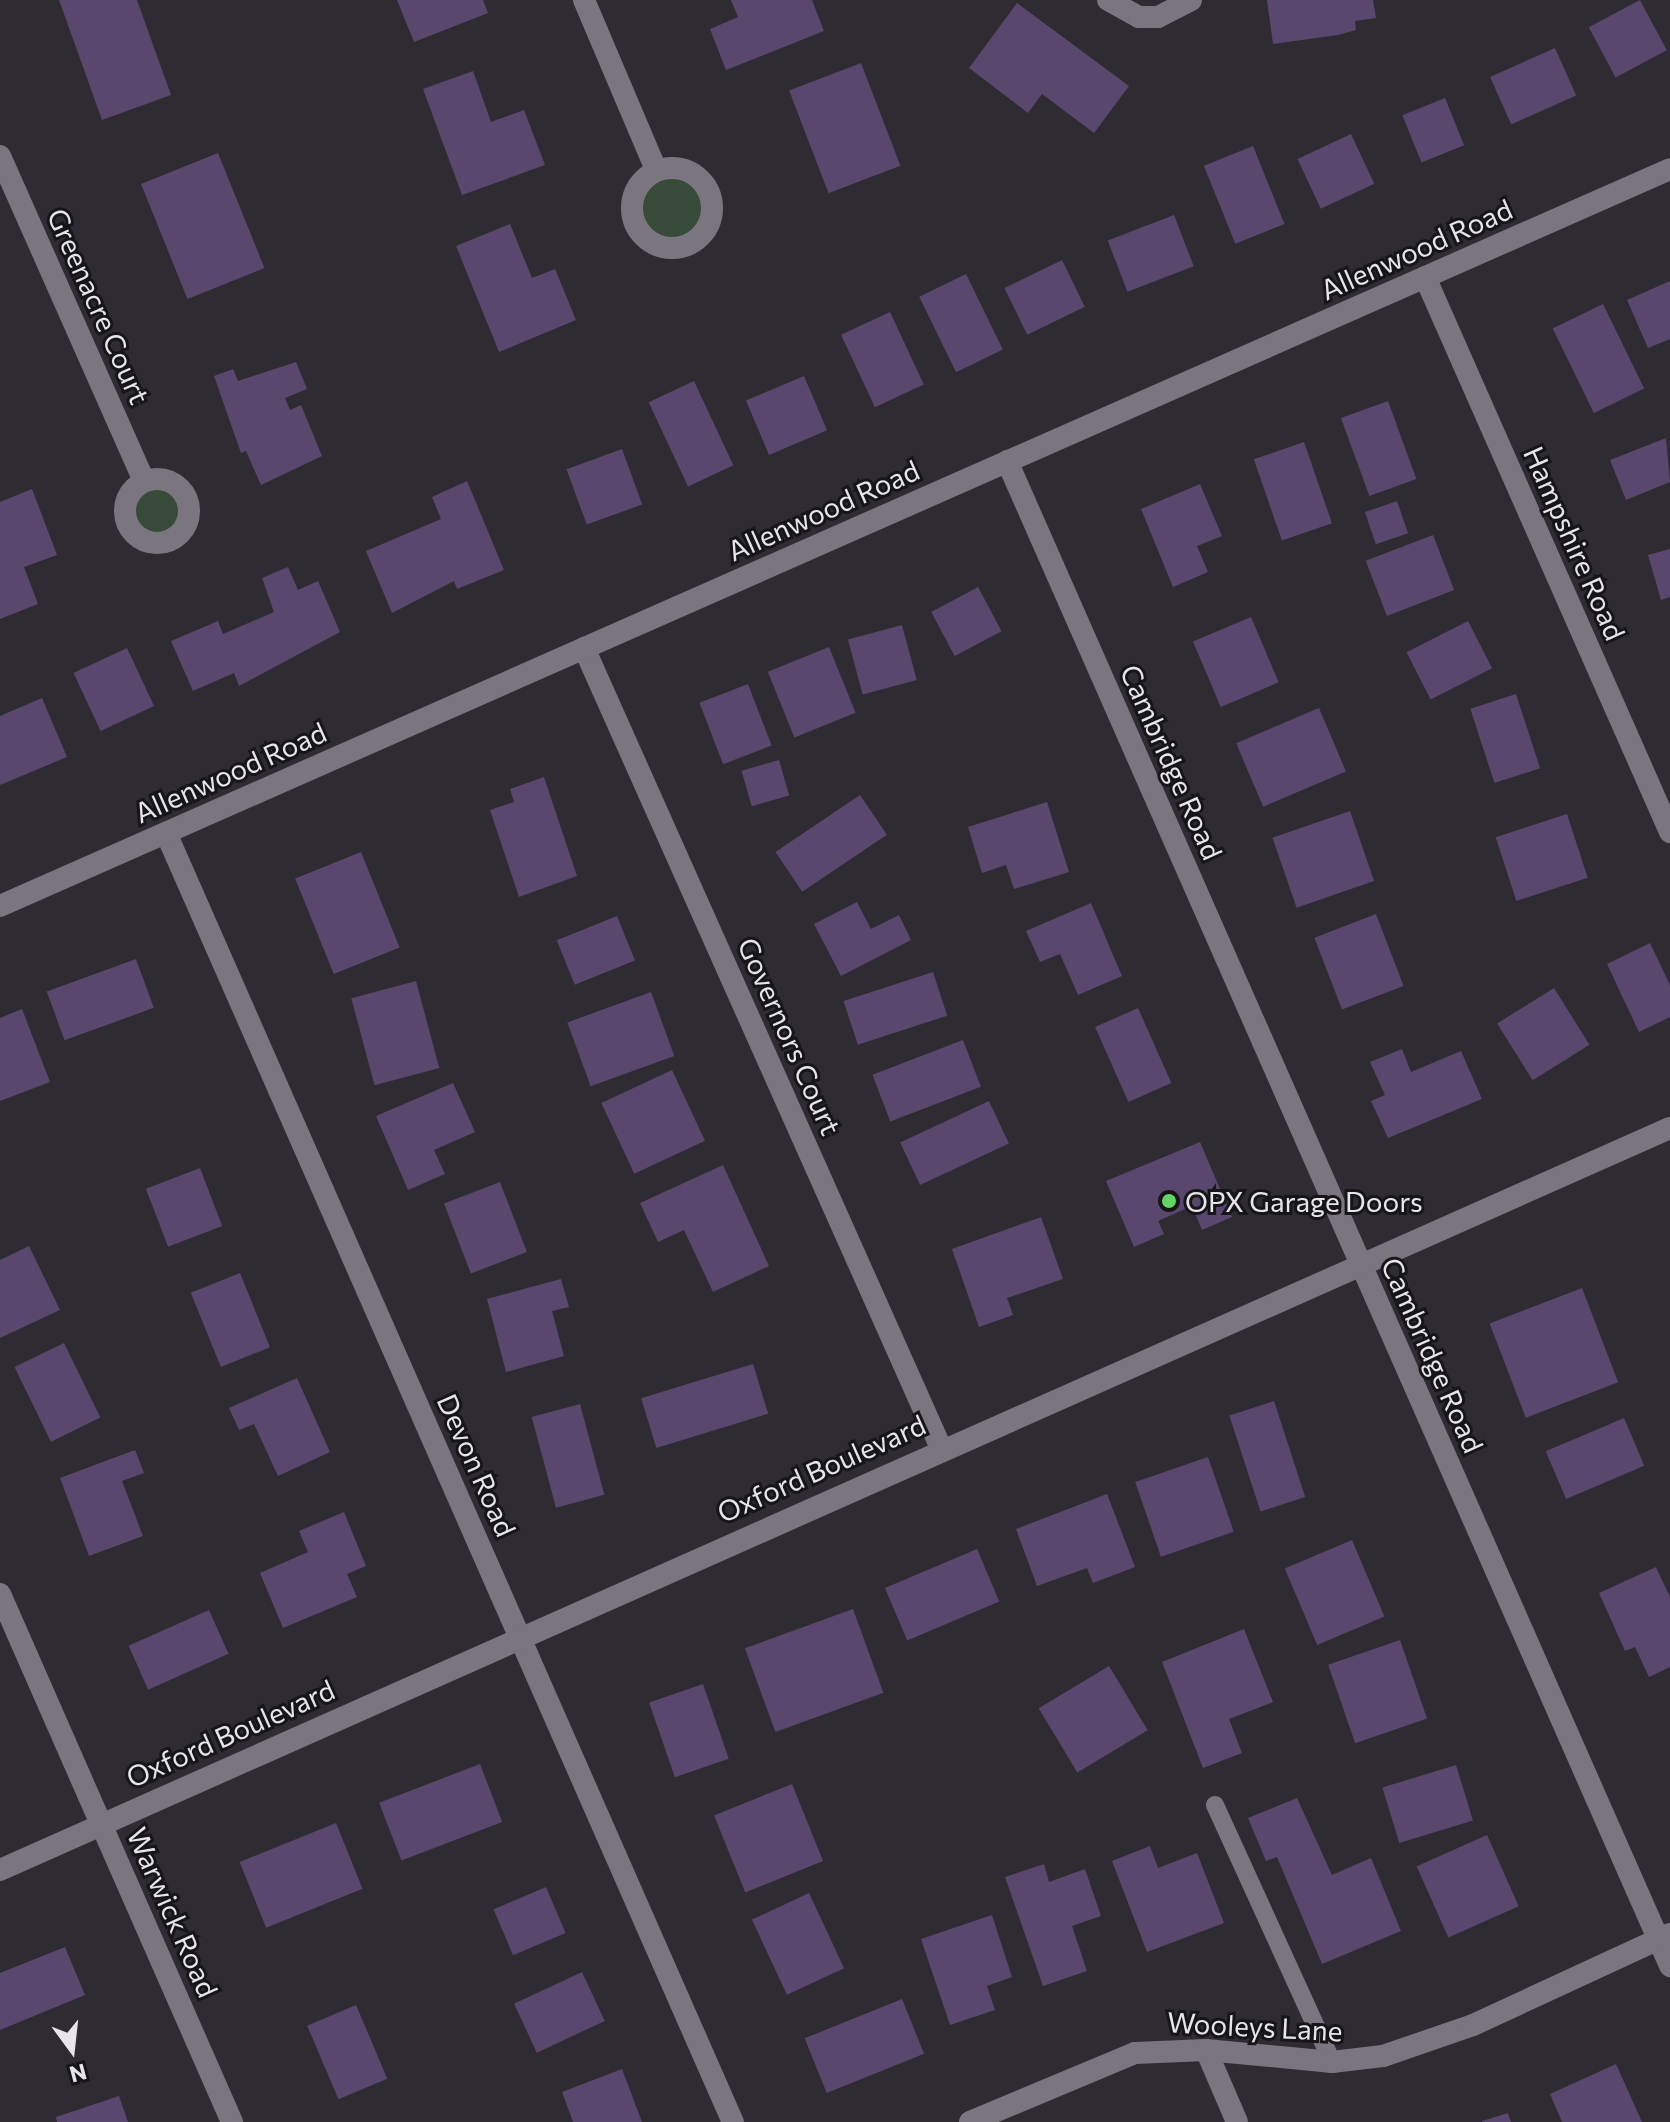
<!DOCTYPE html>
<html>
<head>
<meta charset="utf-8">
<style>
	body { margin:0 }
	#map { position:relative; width:1670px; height:2122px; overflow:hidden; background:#2f2b33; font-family:Commissioner,sans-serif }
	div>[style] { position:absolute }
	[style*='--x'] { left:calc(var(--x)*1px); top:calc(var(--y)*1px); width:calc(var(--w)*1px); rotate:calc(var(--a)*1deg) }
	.green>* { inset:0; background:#384b38 }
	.round { border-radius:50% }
	.building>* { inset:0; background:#5a476d; transform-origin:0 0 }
	.service>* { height:18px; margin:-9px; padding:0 9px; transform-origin:9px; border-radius:9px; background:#7a757e }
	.minor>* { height:22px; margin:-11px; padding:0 11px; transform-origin:11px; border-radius:11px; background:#7a757e }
	.minor>.ring { margin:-11px; padding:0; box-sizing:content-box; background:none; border:22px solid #7a757e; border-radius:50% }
	.dots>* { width:22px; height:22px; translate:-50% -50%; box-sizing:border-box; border:4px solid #161518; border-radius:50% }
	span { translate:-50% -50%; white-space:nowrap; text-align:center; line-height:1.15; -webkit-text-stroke:6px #161518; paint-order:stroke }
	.street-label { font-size:28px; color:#e7e5ea }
	.poi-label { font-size:28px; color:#e7e5ea }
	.left { translate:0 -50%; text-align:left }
	.north { position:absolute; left:32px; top:2010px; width:80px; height:80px; -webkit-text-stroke:6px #161518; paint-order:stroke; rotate:165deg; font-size:22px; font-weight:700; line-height:32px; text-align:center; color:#e7e5ea }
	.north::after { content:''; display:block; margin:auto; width:28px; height:36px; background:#e7e5ea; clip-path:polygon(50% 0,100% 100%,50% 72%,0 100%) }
</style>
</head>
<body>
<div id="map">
	<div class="green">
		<i class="round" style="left:632px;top:168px;width:80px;height:80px"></i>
		<i class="round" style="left:125px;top:479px;width:64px;height:64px"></i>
	</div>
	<div class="building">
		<i style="clip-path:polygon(59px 0,137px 0,171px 95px,102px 120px)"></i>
		<i style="clip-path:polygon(397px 0,483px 0,488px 13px,414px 42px)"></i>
		<i style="clip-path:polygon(731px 0,812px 0,824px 31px,726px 70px,710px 29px,738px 17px)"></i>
		<i style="clip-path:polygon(1267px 0,1373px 0,1376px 18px,1355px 21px,1356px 30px,1338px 35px,1273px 44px)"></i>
		<i style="left:1640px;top:0;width:57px;height:58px;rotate:62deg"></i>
		<i style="clip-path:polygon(1017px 3px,1129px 86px,1094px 133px,1042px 94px,1028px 113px,969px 68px)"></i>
		<i style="left:1555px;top:48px;width:52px;height:71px;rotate:66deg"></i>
		<i style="left:861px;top:63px;width:110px;height:77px;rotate:69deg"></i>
		<i style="clip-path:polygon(473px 71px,491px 122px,524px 110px,545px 165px,462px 195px,423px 89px)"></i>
		<i style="left:1445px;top:98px;width:51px;height:46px;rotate:68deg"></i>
		<i style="left:1351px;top:134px;width:55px;height:59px;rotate:65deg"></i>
		<i style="left:1253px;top:146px;width:84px;height:53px;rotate:68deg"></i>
		<i style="left:218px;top:153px;width:124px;height:83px;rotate:68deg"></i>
		<i style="left:1174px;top:215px;width:55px;height:71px;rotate:69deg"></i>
		<i style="clip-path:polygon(510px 224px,532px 278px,555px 269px,576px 320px,499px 352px,456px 246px)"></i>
		<i style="left:1062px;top:260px;width:52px;height:64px;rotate:64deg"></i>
		<i style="left:966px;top:274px;width:84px;height:52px;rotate:64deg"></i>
		<i style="clip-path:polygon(1670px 281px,1670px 339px,1648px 348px,1627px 300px)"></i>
		<i style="left:1603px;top:304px;width:94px;height:56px;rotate:64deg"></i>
		<i style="left:890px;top:312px;width:80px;height:54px;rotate:65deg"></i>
		<i style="clip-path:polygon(296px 362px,307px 389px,285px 398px,290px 410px,301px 405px,322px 456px,261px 485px,246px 451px,241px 453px,214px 376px,233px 369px,238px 381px)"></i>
		<i style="left:804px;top:376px;width:59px;height:63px;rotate:67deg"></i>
		<i style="left:694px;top:381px;width:93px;height:50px;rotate:65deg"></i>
		<i style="left:1388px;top:401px;width:83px;height:50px;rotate:70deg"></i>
		<i style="clip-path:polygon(1666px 438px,1670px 482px,1626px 500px,1610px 460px)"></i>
		<i style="left:1304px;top:442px;width:86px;height:53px;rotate:71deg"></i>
		<i style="left:622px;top:449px;width:59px;height:59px;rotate:70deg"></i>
		<i style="clip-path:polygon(467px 481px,504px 570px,457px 589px,454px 581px,392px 613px,366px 551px,441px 519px,432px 497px)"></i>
		<i style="clip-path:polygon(1200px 484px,1222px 536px,1197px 546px,1208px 572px,1173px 587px,1141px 509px)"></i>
		<i style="clip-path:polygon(32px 489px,57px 555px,24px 567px,38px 604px,0 619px,0 502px)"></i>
		<i style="left:1397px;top:501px;width:34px;height:34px;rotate:71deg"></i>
		<i style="left:1433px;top:535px;width:59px;height:72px;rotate:69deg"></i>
		<i style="clip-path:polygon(1670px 549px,1670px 597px,1661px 600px,1648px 555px)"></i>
		<i style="clip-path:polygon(288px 567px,298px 590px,318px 581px,340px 632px,239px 686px,234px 673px,193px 691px,171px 641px,218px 621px,223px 634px,274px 612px,262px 578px)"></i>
		<i style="left:978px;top:587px;width:50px;height:53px;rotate:62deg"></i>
		<i style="left:1251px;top:617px;width:71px;height:63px;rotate:67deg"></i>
		<i style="left:1468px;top:621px;width:53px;height:69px;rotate:63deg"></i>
		<i style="left:902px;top:625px;width:57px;height:56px;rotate:75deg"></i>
		<i style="left:829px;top:647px;width:71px;height:66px;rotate:68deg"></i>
		<i style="left:127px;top:648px;width:64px;height:59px;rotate:65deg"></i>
		<i style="left:748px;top:684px;width:66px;height:52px;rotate:69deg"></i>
		<i style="left:1516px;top:694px;width:78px;height:48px;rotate:72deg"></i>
		<i style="clip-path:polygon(42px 698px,67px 757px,0 785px,0 716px)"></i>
		<i style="left:1319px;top:708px;width:69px;height:90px;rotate:67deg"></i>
		<i style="left:779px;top:760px;width:37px;height:39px;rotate:74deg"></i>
		<i style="clip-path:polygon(544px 777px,577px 876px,519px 897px,490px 810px,514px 802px,510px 789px)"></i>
		<i style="left:860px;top:795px;width:48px;height:102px;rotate:56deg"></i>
		<i style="clip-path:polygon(1047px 802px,1069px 872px,1014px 889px,1006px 865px,982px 873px,968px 827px)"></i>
		<i style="left:1350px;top:811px;width:74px;height:82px;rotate:71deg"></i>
		<i style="left:1567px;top:814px;width:67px;height:75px;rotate:72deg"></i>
		<i style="left:361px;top:852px;width:103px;height:71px;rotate:68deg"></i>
		<i style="clip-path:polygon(857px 902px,871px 929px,899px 915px,911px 940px,841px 976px,814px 924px)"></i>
		<i style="clip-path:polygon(1091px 903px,1122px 976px,1078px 995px,1060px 954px,1040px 962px,1026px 931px)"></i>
		<i style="left:1376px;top:914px;width:77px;height:66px;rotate:69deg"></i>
		<i style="left:617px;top:916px;width:48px;height:65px;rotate:68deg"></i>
		<i style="clip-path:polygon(1650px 943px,1670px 985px,1670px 1017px,1639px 1032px,1607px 964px)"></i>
		<i style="left:136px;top:959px;width:52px;height:95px;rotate:70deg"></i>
		<i style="left:933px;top:972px;width:46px;height:94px;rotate:72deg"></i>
		<i style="left:416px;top:981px;width:90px;height:67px;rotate:75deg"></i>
		<i style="left:1554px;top:988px;width:67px;height:67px;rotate:58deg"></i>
		<i style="left:651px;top:992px;width:68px;height:89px;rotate:70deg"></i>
		<i style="left:1138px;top:1008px;width:82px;height:47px;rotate:66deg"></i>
		<i style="clip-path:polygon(22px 1009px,50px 1082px,0 1101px,0 1018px)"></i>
		<i style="left:963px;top:1040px;width:50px;height:97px;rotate:69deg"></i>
		<i style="clip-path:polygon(1402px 1049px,1411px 1072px,1461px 1051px,1482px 1099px,1388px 1138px,1371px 1101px,1385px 1095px,1370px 1062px)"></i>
		<i style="left:672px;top:1070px;width:78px;height:78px;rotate:65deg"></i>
		<i style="clip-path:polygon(453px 1083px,475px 1132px,434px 1150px,445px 1174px,408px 1190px,376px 1116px)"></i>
		<i style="left:989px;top:1101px;width:47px;height:98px;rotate:65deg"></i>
		<i style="clip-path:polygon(1200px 1142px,1232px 1217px,1202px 1230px,1192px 1206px,1158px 1221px,1164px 1234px,1134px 1247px,1106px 1181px)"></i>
		<i style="clip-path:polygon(723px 1165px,769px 1266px,713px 1292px,684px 1230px,658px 1242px,640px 1203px)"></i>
		<i style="left:200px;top:1168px;width:62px;height:58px;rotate:69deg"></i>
		<i style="left:500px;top:1182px;width:75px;height:60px;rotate:69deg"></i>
		<i style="clip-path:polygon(1041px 1217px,1063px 1279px,1007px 1298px,1013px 1315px,979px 1327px,952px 1249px)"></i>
		<i style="clip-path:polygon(29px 1246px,60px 1310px,0 1338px,0 1260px)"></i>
		<i style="left:240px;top:1273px;width:80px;height:53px;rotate:68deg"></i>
		<i style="clip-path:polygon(561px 1279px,569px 1307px,552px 1311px,564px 1356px,506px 1372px,487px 1299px)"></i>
		<i style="left:1582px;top:1288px;width:101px;height:99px;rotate:69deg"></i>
		<i style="left:64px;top:1343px;width:83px;height:55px;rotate:64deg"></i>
		<i style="left:753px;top:1364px;width:52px;height:117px;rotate:73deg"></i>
		<i style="clip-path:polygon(297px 1378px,330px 1452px,278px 1476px,254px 1424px,239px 1430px,229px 1408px)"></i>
		<i style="left:1274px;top:1401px;width:101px;height:47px;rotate:72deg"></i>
		<i style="left:580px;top:1404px;width:94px;height:50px;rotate:75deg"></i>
		<i style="left:1624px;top:1418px;width:52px;height:85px;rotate:67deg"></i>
		<i style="clip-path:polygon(135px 1450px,144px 1473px,122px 1481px,143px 1536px,89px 1556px,60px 1478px)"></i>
		<i style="left:1208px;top:1457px;width:79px;height:77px;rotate:71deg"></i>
		<i style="clip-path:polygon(1107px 1494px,1135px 1567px,1093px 1583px,1087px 1568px,1037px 1586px,1016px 1529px)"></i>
		<i style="clip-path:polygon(344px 1512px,366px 1566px,347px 1574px,357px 1597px,283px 1628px,260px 1573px,308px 1552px,299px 1531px)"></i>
		<i style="left:1352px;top:1540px;width:83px;height:73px;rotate:67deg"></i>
		<i style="left:977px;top:1549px;width:57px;height:100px;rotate:67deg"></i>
		<i style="clip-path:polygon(1656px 1567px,1670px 1597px,1670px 1667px,1649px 1677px,1635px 1647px,1625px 1651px,1599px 1593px)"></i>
		<i style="left:853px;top:1609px;width:89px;height:115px;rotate:70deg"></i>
		<i style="left:209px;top:1610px;width:48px;height:88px;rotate:66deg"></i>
		<i style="clip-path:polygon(1244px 1629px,1273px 1702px,1229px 1719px,1242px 1753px,1203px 1768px,1162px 1662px)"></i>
		<i style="left:1400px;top:1640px;width:83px;height:76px;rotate:71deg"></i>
		<i style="left:1109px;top:1666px;width:75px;height:82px;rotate:59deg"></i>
		<i style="left:703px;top:1684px;width:79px;height:57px;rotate:71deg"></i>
		<i style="left:480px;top:1764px;width:62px;height:108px;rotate:69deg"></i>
		<i style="left:1456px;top:1765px;width:58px;height:77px;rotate:73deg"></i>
		<i style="left:792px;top:1784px;width:83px;height:84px;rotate:68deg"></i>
		<i style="clip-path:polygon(1297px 1798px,1332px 1875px,1371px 1858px,1401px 1931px,1322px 1964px,1277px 1857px,1266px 1861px,1248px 1818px)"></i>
		<i style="left:336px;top:1823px;width:71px;height:104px;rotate:68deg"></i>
		<i style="left:1487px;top:1835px;width:78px;height:77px;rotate:66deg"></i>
		<i style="clip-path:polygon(1150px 1846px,1158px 1868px,1197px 1853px,1224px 1923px,1147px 1952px,1112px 1861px)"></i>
		<i style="clip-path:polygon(1044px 1864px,1049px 1882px,1085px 1869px,1101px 1916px,1072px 1926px,1087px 1971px,1043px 1986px,1005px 1877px)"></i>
		<i style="left:546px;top:1887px;width:50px;height:57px;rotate:67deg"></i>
		<i style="left:809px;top:1893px;width:83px;height:63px;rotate:65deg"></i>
		<i style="clip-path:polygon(992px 1915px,1012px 1977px,987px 1986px,995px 2010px,950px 2025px,921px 1939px)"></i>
		<i style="clip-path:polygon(65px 1947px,85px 1995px,0 2030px,0 1973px)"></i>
		<i style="left:582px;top:1972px;width:54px;height:75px;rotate:65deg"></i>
		<i style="left:902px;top:1999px;width:59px;height:105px;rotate:68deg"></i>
		<i style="left:356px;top:2005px;width:80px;height:53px;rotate:67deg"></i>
		<i style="clip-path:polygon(1616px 2064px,1642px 2122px,1562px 2122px,1550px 2094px)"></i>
		<i style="clip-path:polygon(622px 2069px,642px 2122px,573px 2122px,562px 2092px)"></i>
		<i style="clip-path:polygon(119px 2096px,128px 2122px,57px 2122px,56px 2117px)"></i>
		<i style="clip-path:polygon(1508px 2113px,1511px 2122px,1482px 2122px,1482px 2121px)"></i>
	</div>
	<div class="service">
		<i style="--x:1215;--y:1805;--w:282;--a:65.5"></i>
	</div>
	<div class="minor">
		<i style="--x:584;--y:0;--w:185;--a:67"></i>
		<i style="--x:1108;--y:0;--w:35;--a:29"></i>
		<i style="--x:1139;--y:17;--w:19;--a:0"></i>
		<i style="--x:1158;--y:17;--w:37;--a:-27"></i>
		<i style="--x:0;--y:156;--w:355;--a:66.1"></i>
		<i class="ring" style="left:632px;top:168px;width:58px;height:58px"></i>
		<i style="--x:1425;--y:277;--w:607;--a:66.18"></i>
		<i style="--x:1007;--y:461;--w:1645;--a:66.22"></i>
		<i class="ring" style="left:125px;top:479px;width:42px;height:42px"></i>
		<i style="--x:584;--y:648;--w:876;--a:65.95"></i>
		<i style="--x:166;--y:833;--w:1408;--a:66.26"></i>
		<i style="--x:0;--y:906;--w:1825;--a:-23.81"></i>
		<i style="--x:0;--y:1594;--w:577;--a:66.28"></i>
		<i style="--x:0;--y:1870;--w:1827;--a:-23.96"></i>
		<i style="--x:1206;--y:2050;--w:78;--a:66.7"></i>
		<i style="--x:970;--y:2122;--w:179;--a:-22.7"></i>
		<i style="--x:1135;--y:2053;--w:71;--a:-2.4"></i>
		<i style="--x:1206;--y:2050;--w:127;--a:5.4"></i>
		<i style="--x:1332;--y:2062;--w:51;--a:-6.7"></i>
		<i style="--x:1383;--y:2056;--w:95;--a:-19"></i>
		<i style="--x:1473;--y:2025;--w:217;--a:-24.8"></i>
	</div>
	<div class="dots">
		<i style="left:1169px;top:1201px;background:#65d467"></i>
	</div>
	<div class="street-label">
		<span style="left:1416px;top:249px;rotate:-24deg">Allenwood Road</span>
		<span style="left:99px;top:306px;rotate:66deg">Greenacre Court</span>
		<span style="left:823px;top:510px;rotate:-24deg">Allenwood Road</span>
		<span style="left:1575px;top:543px;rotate:66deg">Hampshire Road</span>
		<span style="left:1172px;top:762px;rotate:66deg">Cambridge Road</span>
		<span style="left:230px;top:772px;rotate:-24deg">Allenwood Road</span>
		<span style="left:790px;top:1036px;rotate:66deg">Governors Court</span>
		<span style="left:1433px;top:1355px;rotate:66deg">Cambridge Road</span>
		<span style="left:477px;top:1465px;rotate:66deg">Devon Road</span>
		<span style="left:821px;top:1468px;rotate:-24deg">Oxford Boulevard</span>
		<span style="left:230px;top:1733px;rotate:-24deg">Oxford Boulevard</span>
		<span style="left:173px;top:1912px;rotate:66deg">Warwick Road</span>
		<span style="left:1255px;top:2026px;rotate:3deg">Wooleys Lane</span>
	</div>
	<div class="poi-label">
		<span class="left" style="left:1185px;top:1201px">OPX Garage Doors</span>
	</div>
	<div class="north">N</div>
</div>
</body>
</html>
